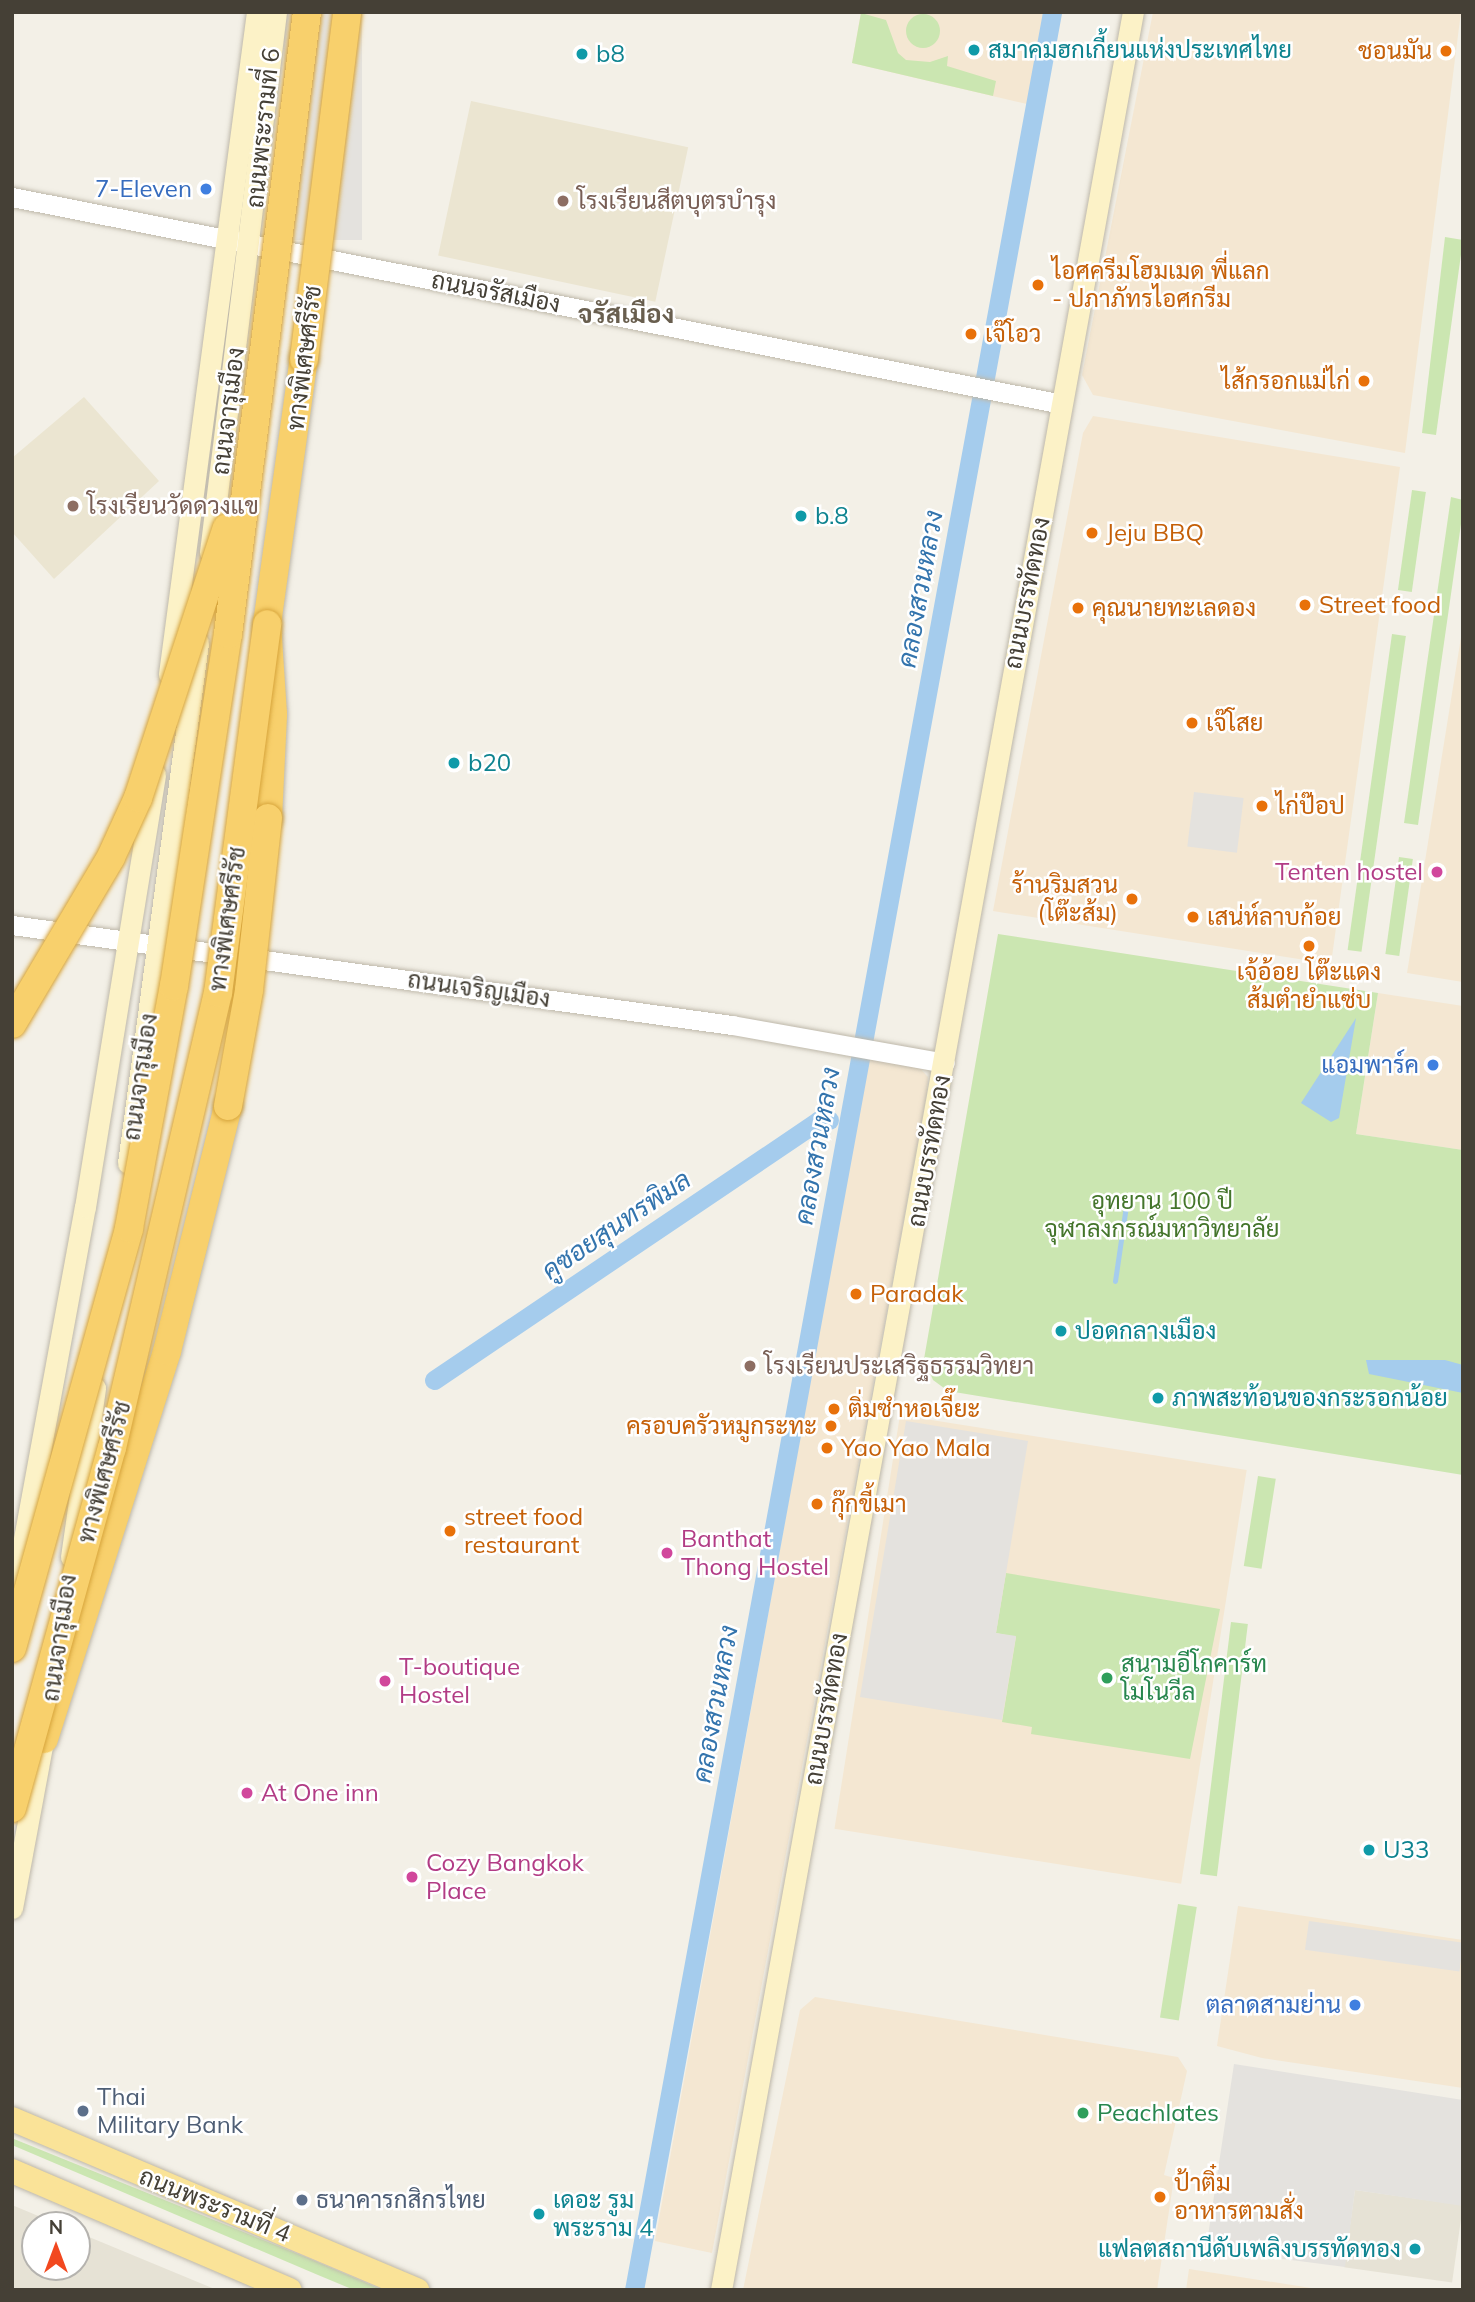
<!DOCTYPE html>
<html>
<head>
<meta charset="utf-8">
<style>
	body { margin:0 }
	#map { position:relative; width:1475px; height:2302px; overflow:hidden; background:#f3f0e7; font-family:Mulish,Sarabun,sans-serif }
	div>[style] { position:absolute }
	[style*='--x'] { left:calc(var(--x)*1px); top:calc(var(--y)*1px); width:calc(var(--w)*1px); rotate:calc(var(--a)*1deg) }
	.residential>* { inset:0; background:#e6e2d5; transform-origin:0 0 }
	.commercial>* { inset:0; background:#f4e7d2; transform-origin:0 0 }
	.education>* { inset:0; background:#ebe5d1; transform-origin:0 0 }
	.green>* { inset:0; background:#cbe6b1; transform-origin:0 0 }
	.round { border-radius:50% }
	.parking>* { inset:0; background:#e4e2de; transform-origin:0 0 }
	.water>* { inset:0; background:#a5cced }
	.stream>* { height:5px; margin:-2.5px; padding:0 2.5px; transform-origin:2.5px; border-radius:2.5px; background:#a5cced }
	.canal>* { height:19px; margin:-9.5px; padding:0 9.5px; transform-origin:9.5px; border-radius:9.5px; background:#a5cced }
	.roads { filter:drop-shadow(0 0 2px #beb8aa) drop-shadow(0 0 2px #beb8aa) }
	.tertiary>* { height:19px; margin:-9.5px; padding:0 9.5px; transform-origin:9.5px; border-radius:9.5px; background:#fff }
	.secondary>* { height:21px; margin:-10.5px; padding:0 10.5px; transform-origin:10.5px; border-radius:10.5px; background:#fcf2c7 }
	.primary>* { height:24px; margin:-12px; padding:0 12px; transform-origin:12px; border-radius:12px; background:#fae398 }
	.motorway>* { height:28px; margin:-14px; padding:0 14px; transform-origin:14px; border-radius:14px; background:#f8d06c }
	.bridges { filter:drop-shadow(0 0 2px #d7a53c) drop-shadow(0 0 2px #d7a53c) }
	.motorway-bridge>* { height:28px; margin:-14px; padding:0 14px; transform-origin:14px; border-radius:14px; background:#f8d06c }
	.dots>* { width:19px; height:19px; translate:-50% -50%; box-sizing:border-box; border:4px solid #fff; border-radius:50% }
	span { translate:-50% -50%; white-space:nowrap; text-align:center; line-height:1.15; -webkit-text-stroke:5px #fff; paint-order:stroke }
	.culture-label { font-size:24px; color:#0d838f }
	.left { translate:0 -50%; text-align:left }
	.right { translate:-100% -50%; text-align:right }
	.food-label { font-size:24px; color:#c56008 }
	.street-label { font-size:24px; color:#454036 }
	.shop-label { font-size:24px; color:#366cbe }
	.education-label { font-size:24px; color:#785e54 }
	.hotel-label { font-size:24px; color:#b23c85 }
	.park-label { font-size:24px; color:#44752b }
	.leisure-label { font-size:24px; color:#27864d }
	.service-label { font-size:24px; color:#4e5e75 }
	.neighbourhood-label { font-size:26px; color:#685e4e; font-weight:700 }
	.water-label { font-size:26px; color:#3374ad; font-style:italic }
	.frame { position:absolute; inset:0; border:14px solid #454036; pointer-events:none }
	.north { position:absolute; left:21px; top:2211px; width:70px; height:70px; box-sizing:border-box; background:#fff; border:2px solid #b5b3af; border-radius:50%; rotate:0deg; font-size:19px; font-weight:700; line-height:28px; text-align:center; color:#454036 }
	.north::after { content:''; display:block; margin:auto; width:24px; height:32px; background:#f2481f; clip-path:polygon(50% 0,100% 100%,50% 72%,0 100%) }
</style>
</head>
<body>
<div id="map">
	<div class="residential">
		<i style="left:1355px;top:2190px;width:109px;height:78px;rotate:8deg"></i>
		<i style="clip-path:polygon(12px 2205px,60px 2225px,35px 2225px,35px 2267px,77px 2267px,77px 2232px,217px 2290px,12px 2290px)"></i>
	</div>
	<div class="commercial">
		<i style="clip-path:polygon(861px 12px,1044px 12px,1027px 104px,852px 63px)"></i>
		<i style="clip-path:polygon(1153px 12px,1461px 12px,1405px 453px,1093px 395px,1082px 375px)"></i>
		<i style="clip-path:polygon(1093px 416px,1400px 467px,1331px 964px,993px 911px,1083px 433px)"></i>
		<i style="clip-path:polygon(1463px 625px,1463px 982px,1407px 973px)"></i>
		<i style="clip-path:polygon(1378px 993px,1463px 1006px,1463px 1150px,1356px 1134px)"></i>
		<i style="clip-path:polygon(869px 1056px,916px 1064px,928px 1077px,927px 1093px,712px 2253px,655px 2241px)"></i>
		<i style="left:900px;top:1415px;width:351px;height:419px;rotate:9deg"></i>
		<i style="clip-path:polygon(1238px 1906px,1463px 1940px,1463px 2088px,1262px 2058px,1217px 2046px)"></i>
		<i style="clip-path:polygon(815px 1997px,1178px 2057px,1187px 2071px,1164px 2175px,1174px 2178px,1157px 2290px,743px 2290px,800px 2010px)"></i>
		<i style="clip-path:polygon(1189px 2269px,1324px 2290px,1186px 2290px)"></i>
	</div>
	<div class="education">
		<i style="left:471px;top:101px;width:222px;height:158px;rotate:12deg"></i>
		<i style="clip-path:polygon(84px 397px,159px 481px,54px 579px,12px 532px,12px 458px)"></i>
	</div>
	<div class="green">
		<i style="clip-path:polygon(861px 13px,886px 20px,898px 53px,906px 60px,930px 62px,948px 56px,947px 66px,996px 81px,993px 96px,852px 63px)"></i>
		<i class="round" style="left:906px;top:14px;width:34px;height:34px"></i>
		<i style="clip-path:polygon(1445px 237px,1463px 240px,1436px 435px,1422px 433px)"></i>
		<i style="left:1412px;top:490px;width:14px;height:101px;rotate:8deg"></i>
		<i style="clip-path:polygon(1451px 497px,1463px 500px,1463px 510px,1418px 825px,1404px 823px)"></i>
		<i style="left:1392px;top:634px;width:14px;height:319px;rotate:8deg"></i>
		<i style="left:1399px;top:857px;width:14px;height:98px;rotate:8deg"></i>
		<i style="clip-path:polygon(998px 934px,1378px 993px,1356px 1134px,1463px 1150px,1463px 1475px,948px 1391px,933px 1380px,924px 1359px)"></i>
		<i style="left:1258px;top:1476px;width:18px;height:91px;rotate:9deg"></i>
		<i style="clip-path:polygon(1006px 1573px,1220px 1609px,1190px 1759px,1031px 1734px,1032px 1727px,1002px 1722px,1016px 1637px,996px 1633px)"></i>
		<i style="left:1231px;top:1622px;width:17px;height:254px;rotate:7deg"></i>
		<i style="left:1178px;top:1904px;width:19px;height:115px;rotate:9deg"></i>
		<i style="clip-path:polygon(14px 2139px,308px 2258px,383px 2290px,354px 2290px,318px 2275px,12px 2145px)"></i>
	</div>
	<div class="parking">
		<i style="left:284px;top:12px;width:78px;height:228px"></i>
		<i style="left:1194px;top:792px;width:50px;height:55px;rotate:7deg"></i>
		<i style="clip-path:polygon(906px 1421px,1028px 1441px,996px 1633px,1016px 1636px,1002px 1720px,860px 1697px)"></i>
		<i style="left:1309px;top:1921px;width:156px;height:29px;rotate:8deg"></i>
		<i style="clip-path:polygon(1234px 2064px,1463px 2100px,1463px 2206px,1355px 2190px,1345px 2267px,1206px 2249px)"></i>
	</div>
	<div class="water">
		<i style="clip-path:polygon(1356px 1018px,1339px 1118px,1331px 1122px,1301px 1103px)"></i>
		<i style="clip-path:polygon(1366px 1360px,1445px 1360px,1463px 1365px,1463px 1393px,1369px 1374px)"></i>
	</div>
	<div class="stream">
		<i style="--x:1115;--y:1281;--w:83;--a:-81.7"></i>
	</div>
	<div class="canal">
		<i style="--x:434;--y:1380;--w:465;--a:-34"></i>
		<i style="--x:819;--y:1120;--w:10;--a:0"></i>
		<i style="--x:634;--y:2290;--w:2316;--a:-79.6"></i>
	</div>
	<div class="roads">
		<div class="tertiary">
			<i style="--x:12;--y:197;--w:1070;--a:11.15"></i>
			<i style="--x:12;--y:925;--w:727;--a:7.91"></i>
			<i style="--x:732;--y:1025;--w:216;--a:10.1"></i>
		</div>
		<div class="secondary">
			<i style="--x:210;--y:552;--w:544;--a:-83.03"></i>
			<i style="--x:169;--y:674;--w:668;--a:-82.43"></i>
			<i style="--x:128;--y:1163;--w:525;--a:-82.33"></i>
			<i style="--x:71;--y:1557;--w:171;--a:-81.9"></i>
			<i style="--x:12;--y:1604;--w:404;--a:-79.6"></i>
			<i style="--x:85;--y:1207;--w:438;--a:-80.8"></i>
			<i style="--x:12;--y:1908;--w:187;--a:-79.5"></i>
			<i style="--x:721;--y:2290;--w:2315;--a:-79.75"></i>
		</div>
		<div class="primary">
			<i style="--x:12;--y:2119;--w:440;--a:22.9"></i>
			<i style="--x:12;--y:2171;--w:302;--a:23.2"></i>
		</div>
		<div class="motorway">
			<i style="--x:268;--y:818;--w:104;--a:-87.2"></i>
			<i style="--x:273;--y:714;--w:90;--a:-93.8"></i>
			<i style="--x:267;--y:624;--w:268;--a:-82.1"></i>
			<i style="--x:44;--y:1739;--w:407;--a:-72.4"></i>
			<i style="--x:167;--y:1351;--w:252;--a:-76"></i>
		</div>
	</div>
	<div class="bridges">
		<div class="motorway-bridge">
			<i style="--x:304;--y:359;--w:350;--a:-82.9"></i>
			<i style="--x:12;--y:1024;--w:194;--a:-59.3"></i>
			<i style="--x:111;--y:857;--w:65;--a:-65.4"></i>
			<i style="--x:138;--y:798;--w:284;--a:-71.8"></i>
			<i style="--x:228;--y:1106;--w:118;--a:-79.7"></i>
			<i style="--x:249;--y:990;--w:173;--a:-83.7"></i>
			<i style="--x:12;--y:1648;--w:436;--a:-74.4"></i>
			<i style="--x:129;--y:1228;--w:246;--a:-79.5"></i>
			<i style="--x:174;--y:986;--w:356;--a:-81.3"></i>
			<i style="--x:228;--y:634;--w:627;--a:-82.76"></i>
			<i style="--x:12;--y:1808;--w:374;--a:-74.5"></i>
			<i style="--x:112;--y:1448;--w:467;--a:-76.9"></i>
			<i style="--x:218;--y:993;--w:372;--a:-82.4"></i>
		</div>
	</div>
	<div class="dots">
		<i style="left:974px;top:50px;background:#0f9aa8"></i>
		<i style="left:1446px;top:51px;background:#e8710a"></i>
		<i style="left:582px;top:54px;background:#0f9aa8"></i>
		<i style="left:206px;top:189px;background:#3f7fe0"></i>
		<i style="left:563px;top:201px;background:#8d6e63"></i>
		<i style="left:1038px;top:285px;background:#e8710a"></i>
		<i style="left:971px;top:334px;background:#e8710a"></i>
		<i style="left:1364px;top:381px;background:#e8710a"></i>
		<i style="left:73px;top:506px;background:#8d6e63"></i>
		<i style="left:801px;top:516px;background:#0f9aa8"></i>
		<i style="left:1092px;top:533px;background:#e8710a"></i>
		<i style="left:1305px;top:605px;background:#e8710a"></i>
		<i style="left:1078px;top:608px;background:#e8710a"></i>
		<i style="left:1192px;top:723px;background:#e8710a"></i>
		<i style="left:454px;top:763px;background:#0f9aa8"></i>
		<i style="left:1262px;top:806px;background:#e8710a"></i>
		<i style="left:1437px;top:872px;background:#d1479c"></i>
		<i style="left:1132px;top:899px;background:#e8710a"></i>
		<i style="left:1193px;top:917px;background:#e8710a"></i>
		<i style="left:1309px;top:946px;background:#e8710a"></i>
		<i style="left:1433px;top:1065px;background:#3f7fe0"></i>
		<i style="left:856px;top:1294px;background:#e8710a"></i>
		<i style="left:1061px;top:1331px;background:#0f9aa8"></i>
		<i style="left:750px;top:1366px;background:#8d6e63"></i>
		<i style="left:1158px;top:1398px;background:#0f9aa8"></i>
		<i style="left:834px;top:1409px;background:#e8710a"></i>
		<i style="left:831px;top:1426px;background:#e8710a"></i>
		<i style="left:827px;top:1448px;background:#e8710a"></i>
		<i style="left:817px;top:1504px;background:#e8710a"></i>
		<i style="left:450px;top:1531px;background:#e8710a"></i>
		<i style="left:667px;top:1553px;background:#d1479c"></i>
		<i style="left:1107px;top:1678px;background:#2e9e5b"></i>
		<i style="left:385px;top:1681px;background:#d1479c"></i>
		<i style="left:247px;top:1793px;background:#d1479c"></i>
		<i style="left:1369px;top:1850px;background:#0f9aa8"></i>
		<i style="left:412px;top:1877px;background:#d1479c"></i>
		<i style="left:1355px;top:2005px;background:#3f7fe0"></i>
		<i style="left:83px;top:2111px;background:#5c6f8a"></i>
		<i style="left:1083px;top:2113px;background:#2e9e5b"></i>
		<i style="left:1160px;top:2197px;background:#e8710a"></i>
		<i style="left:302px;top:2200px;background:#5c6f8a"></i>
		<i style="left:539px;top:2214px;background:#0f9aa8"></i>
		<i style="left:1415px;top:2249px;background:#0f9aa8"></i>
	</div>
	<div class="culture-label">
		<span class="left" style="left:988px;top:50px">สมาคมฮกเกี้ยนแห่งประเทศไทย</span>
		<span class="left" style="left:596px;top:54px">b8</span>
		<span class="left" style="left:815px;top:516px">b.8</span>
		<span class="left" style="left:468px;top:763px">b20</span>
		<span class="left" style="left:1075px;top:1331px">ปอดกลางเมือง</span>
		<span class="left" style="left:1172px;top:1398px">ภาพสะท้อนของกระรอกน้อย</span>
		<span class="left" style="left:1383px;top:1850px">U33</span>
		<span class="left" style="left:553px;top:2214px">เดอะ รูม<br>พระราม 4</span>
		<span class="right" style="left:1401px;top:2249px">แฟลตสถานีดับเพลิงบรรทัดทอง</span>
	</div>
	<div class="food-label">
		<span class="right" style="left:1432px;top:51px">ชอนมัน</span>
		<span class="left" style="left:1052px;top:285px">ไอศครีมโฮมเมด พี่แลก<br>- ปภาภัทรไอศกรีม</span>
		<span class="left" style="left:985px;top:334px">เจ๊โอว</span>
		<span class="right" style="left:1350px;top:381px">ไส้กรอกแม่ไก่</span>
		<span class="left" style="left:1106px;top:533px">Jeju BBQ</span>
		<span class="left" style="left:1319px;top:605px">Street food</span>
		<span class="left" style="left:1092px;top:608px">คุณนายทะเลดอง</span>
		<span class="left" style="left:1206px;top:723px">เจ๊โสย</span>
		<span class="left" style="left:1276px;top:806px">ไก่ป๊อป</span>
		<span class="right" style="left:1118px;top:899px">ร้านริมสวน<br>(โต๊ะส้ม)</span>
		<span class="left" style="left:1207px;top:917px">เสน่ห์ลาบก้อย</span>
		<span style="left:1309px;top:986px">เจ้อ้อย โต๊ะแดง<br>ส้มตำยำแซ่บ</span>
		<span class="left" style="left:870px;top:1294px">Paradak</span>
		<span class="left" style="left:848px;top:1409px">ติ่มซำหอเจี๊ยะ</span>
		<span class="right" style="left:817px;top:1426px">ครอบครัวหมูกระทะ</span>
		<span class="left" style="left:841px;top:1448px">Yao Yao Mala</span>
		<span class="left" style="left:831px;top:1504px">กุ๊กขี้เมา</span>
		<span class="left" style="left:464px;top:1531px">street food<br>restaurant</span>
		<span class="left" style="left:1174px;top:2197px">ป้าติ๋ม<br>อาหารตามสั่ง</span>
	</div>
	<div class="street-label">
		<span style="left:263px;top:128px;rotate:-84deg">ถนนพระรามที่ 6</span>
		<span style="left:496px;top:292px;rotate:11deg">ถนนจรัสเมือง</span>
		<span style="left:304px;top:358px;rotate:-83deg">ทางพิเศษศรีรัช</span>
		<span style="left:228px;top:411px;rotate:-83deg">ถนนจารุเมือง</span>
		<span style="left:1027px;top:593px;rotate:-79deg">ถนนบรรทัดทอง</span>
		<span style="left:227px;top:919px;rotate:-82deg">ทางพิเศษศรีรัช</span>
		<span style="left:479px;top:989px;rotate:8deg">ถนนเจริญเมือง</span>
		<span style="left:140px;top:1077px;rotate:-82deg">ถนนจารุเมือง</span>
		<span style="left:929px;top:1151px;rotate:-80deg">ถนนบรรทัดทอง</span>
		<span style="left:104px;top:1472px;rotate:-75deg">ทางพิเศษศรีรัช</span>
		<span style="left:59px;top:1638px;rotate:-82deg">ถนนจารุเมือง</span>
		<span style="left:826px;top:1709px;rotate:-80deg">ถนนบรรทัดทอง</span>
		<span style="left:215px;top:2205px;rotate:22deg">ถนนพระรามที่ 4</span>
	</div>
	<div class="shop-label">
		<span class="right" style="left:192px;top:189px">7-Eleven</span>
		<span class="right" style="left:1419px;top:1065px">แอมพาร์ค</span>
		<span class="right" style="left:1341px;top:2005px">ตลาดสามย่าน</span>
	</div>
	<div class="education-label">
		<span class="left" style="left:577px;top:201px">โรงเรียนสีตบุตรบำรุง</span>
		<span class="left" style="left:87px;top:506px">โรงเรียนวัดดวงแข</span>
		<span class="left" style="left:764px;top:1366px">โรงเรียนประเสริฐธรรมวิทยา</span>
	</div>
	<div class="hotel-label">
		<span class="right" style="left:1423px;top:872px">Tenten hostel</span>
		<span class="left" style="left:681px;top:1553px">Banthat<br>Thong Hostel</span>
		<span class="left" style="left:399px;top:1681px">T-boutique<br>Hostel</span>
		<span class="left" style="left:261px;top:1793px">At One inn</span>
		<span class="left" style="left:426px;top:1877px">Cozy Bangkok<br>Place</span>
	</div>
	<div class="park-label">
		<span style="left:1162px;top:1215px">อุทยาน 100 ปี<br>จุฬาลงกรณ์มหาวิทยาลัย</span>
	</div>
	<div class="leisure-label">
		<span class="left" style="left:1121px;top:1678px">สนามอีโกคาร์ท<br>โมโนวีล</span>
		<span class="left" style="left:1097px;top:2113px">Peachlates</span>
	</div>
	<div class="service-label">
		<span class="left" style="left:97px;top:2111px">Thai<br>Military Bank</span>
		<span class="left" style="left:316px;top:2200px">ธนาคารกสิกรไทย</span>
	</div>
	<div class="neighbourhood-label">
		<span style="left:626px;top:314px">จรัสเมือง</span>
	</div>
	<div class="water-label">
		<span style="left:920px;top:589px;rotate:-80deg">คลองสวนหลวง</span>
		<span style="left:817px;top:1146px;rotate:-80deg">คลองสวนหลวง</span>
		<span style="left:616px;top:1225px;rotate:-34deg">คูซอยสุนทรพิมล</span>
		<span style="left:715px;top:1704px;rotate:-80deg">คลองสวนหลวง</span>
	</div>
	<div class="frame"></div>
	<div class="north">N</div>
</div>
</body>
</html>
